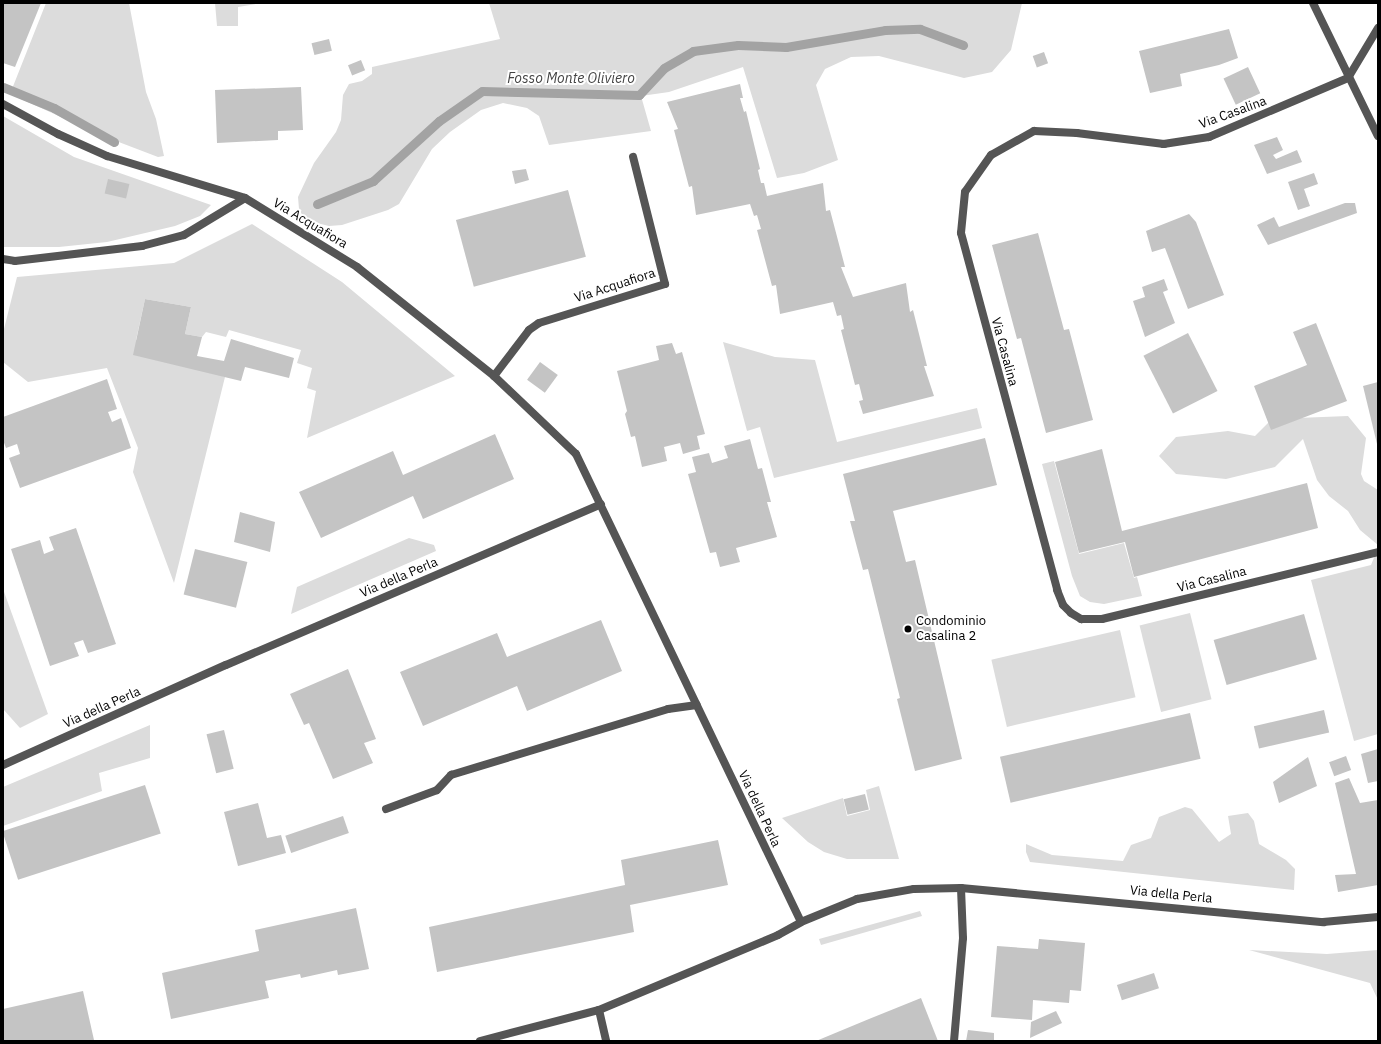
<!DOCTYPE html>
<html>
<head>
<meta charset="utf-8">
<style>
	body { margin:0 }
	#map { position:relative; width:1381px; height:1044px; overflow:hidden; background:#fff; font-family:"IBM Plex Sans",sans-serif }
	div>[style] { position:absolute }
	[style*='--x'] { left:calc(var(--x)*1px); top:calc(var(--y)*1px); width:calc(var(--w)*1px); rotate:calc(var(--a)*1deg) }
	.green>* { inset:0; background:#dcdcdc; transform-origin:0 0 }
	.stream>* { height:9px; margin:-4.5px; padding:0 4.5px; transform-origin:4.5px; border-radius:4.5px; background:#a3a3a3 }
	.building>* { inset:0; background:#c4c4c4; transform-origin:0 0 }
	.minor>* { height:8px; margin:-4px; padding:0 4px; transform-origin:4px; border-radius:4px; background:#555 }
	.dots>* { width:11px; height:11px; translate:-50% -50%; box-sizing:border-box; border:2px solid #fff; border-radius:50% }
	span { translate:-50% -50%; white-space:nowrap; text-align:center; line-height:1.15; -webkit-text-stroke:4px #fff; paint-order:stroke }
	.street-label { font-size:13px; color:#000 }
	.poi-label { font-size:13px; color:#000 }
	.left { translate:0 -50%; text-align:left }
	.water-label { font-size:14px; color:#444; font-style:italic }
	.frame { position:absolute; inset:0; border:4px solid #000; pointer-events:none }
</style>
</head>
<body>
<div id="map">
	<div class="green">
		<i style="clip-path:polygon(46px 3px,129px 3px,146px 92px,156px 119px,164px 156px,158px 157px,103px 136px,10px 94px)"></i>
		<i style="clip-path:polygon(215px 3px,262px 3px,238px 7px,238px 26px,217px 26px)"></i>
		<i style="clip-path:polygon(489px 3px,1022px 3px,1011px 50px,992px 72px,964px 78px,879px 56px,851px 57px,825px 69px,816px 85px,838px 160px,804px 173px,777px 178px,743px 67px,669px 92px,641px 96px,651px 131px,549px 145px,539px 116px,527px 108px,503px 103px,481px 110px,450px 132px,432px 149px,399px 204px,388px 210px,342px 225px,329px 226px,305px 220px,299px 209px,298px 197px,314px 163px,336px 132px,341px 120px,343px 95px,349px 84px,362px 81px,372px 74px,372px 67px,500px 39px)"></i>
		<i style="clip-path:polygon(3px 116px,74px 157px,211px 205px,200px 216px,175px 226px,107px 242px,59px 247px,3px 247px)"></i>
		<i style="clip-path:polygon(252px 224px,342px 282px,455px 376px,307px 438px,316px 391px,307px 388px,312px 368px,297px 363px,301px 350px,229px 330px,226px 337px,206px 332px,202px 337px,185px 334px,191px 307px,145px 299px,136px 340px,225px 377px,174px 583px,133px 472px,138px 448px,107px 368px,28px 382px,3px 362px,3px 333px,17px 277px,174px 263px)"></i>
		<i style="clip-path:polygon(723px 342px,775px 357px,815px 360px,837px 442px,977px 408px,982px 428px,774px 478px,760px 427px,747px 431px)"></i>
		<i style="clip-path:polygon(1348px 416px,1366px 438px,1361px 474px,1364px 481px,1378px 490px,1378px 545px,1360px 530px,1348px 511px,1329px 496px,1317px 480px,1303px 439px,1275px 467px,1226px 479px,1176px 474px,1159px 456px,1176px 437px,1228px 431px,1255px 436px,1272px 419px)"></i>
		<i style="clip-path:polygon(1054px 461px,1079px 554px,1124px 543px,1134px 578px,1137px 577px,1142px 596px,1104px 604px,1090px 602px,1080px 596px,1072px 576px,1042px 464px)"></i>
		<i style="clip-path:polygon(409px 538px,434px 545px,436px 551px,291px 614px,297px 587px)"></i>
		<i style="clip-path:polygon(1378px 548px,1378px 734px,1354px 741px,1311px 580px,1371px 565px)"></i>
		<i style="clip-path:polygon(3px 589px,48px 714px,20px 728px,3px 709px)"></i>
		<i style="left:1190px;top:613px;width:89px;height:52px;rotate:76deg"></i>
		<i style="left:1120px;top:630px;width:69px;height:132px;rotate:77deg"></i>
		<i style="clip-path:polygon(150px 725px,150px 758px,99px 773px,102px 791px,3px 826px,3px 787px)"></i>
		<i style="clip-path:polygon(879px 786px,899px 859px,847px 859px,824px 852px,808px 842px,782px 818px,843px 798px,847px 816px,870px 810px,866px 790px)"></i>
		<i style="clip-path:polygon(1185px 807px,1192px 809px,1219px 842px,1231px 834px,1228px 816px,1248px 813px,1254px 821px,1259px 844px,1286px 860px,1295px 869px,1294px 890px,1030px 862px,1026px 852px,1026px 844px,1052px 855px,1123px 861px,1131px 845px,1151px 838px,1159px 817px)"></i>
		<i style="clip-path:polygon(920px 911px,922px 916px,821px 945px,819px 939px)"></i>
		<i style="clip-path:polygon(1249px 950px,1327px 954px,1378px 950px,1378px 1000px,1370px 983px)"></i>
	</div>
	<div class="stream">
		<i style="--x:3;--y:87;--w:55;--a:22.4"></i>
		<i style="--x:54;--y:108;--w:69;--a:29.5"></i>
		<i style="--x:317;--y:204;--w:61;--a:-22.3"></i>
		<i style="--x:373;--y:181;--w:89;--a:-42.3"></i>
		<i style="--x:439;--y:121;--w:52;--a:-34.9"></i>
		<i style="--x:482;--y:91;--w:157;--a:1.5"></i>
		<i style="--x:639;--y:95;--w:37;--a:-47"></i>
		<i style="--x:664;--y:68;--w:34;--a:-30"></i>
		<i style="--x:693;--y:51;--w:45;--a:-7.6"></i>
		<i style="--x:738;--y:45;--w:48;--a:2.4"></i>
		<i style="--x:786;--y:47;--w:100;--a:-9.7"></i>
		<i style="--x:885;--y:30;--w:35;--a:-2"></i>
		<i style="--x:920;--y:29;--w:46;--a:20.4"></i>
	</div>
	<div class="building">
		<i style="clip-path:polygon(3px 3px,41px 3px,15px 67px,3px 63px)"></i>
		<i style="clip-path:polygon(1229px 29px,1238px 58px,1219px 65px,1180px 74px,1182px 86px,1150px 93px,1139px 51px)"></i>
		<i style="left:329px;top:39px;width:12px;height:18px;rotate:76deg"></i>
		<i style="left:1044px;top:52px;width:12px;height:12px;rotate:70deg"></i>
		<i style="left:361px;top:60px;width:11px;height:14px;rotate:68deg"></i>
		<i style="left:1248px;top:67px;width:29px;height:27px;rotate:65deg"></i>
		<i style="clip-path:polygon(740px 84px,743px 98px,740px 98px,744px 112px,746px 111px,760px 169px,758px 170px,761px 183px,764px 183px,767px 196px,823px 183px,826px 211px,830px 210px,845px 267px,841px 267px,853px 297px,906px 283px,910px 312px,913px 310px,927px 366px,924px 366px,934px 396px,863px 414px,859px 401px,863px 400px,859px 384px,855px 385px,841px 330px,844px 329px,841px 315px,837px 316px,833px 302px,780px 314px,776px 285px,772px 286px,757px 230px,761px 229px,757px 215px,754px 216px,750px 204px,696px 215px,692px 186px,689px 187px,674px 130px,678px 129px,667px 102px)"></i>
		<i style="clip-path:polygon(301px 87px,303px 130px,278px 131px,278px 140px,217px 143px,215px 90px)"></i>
		<i style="clip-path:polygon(1277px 137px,1283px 150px,1273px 155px,1276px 159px,1297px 150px,1302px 162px,1267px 174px,1254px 145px)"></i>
		<i style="clip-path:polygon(526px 169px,529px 180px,515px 184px,512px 171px)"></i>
		<i style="clip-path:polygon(1314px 173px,1318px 184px,1304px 189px,1310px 206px,1298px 210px,1288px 182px)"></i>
		<i style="left:108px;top:179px;width:22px;height:15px;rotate:13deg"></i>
		<i style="left:568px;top:190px;width:69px;height:116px;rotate:75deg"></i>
		<i style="clip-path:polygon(1345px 203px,1355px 203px,1357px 213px,1268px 245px,1257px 225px,1274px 217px,1279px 227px)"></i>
		<i style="clip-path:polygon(1189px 214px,1196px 222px,1224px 295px,1188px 309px,1165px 248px,1152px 252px,1146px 231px)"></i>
		<i style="clip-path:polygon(1038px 233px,1064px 330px,1069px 329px,1093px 420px,1046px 433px,1021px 338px,1017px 339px,992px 245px)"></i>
		<i style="clip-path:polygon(1164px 279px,1168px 290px,1163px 292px,1175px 323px,1145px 337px,1133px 301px,1145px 297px,1142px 287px)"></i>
		<i style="clip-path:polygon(145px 299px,191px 307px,185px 334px,202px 337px,197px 356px,224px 361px,231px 339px,294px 358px,289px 378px,245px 367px,241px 381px,133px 355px)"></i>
		<i style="clip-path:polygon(1316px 323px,1347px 401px,1271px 430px,1254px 386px,1307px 365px,1293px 332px)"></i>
		<i style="left:1188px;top:333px;width:65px;height:50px;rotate:63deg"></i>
		<i style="clip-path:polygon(672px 343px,676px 354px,682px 352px,705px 434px,697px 436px,700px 449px,683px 454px,680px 443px,664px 447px,667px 461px,642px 467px,635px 436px,631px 437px,625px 414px,627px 411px,617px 371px,659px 360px,656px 346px)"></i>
		<i style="left:540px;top:362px;width:22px;height:22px;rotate:36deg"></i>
		<i style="clip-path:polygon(107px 379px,117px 409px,108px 412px,112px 422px,121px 418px,131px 448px,20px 488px,9px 458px,20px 454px,17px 444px,6px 448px,3px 440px,3px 417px)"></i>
		<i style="clip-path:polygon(1378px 382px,1378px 444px,1377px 444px,1363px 386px)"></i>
		<i style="clip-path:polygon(495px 434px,514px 479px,423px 519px,413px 496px,321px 538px,299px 492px,393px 451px,403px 475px)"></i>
		<i style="clip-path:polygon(985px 438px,997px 485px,893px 511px,906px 562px,915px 560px,962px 759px,915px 771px,897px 699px,900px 698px,868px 569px,863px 570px,850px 521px,855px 521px,843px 474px)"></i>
		<i style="clip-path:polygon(750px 439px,758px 469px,762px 468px,771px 502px,767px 502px,777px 537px,736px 548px,740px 562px,720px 567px,716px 552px,710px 553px,688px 474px,696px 472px,692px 457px,709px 453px,712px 463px,728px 458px,724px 446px)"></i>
		<i style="clip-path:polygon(1102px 449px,1122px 531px,1307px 483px,1318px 528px,1134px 577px,1125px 542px,1079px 553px,1055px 462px)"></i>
		<i style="clip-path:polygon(240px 512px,275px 522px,270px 552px,234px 542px)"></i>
		<i style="clip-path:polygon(76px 528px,116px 644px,88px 653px,83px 640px,74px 643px,79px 656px,50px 666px,11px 549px,40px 540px,44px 554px,54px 550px,49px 537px)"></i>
		<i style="left:195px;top:549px;width:54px;height:47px;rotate:14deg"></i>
		<i style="left:1304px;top:614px;width:47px;height:94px;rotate:74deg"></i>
		<i style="clip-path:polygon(601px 620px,622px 671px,527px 711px,517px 686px,423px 726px,400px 672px,497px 633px,507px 657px)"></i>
		<i style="clip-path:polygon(348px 669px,376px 739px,364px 743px,373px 763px,333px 779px,309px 723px,304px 725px,290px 694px)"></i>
		<i style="left:1324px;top:710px;width:23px;height:72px;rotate:77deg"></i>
		<i style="left:1190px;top:713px;width:47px;height:195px;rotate:77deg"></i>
		<i style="left:224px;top:730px;width:40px;height:18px;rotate:76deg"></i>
		<i style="clip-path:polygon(1378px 749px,1378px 781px,1368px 783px,1361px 754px)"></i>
		<i style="left:1346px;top:756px;width:15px;height:18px;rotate:70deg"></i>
		<i style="clip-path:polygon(1308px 757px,1317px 786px,1279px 803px,1273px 782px)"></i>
		<i style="clip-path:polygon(1349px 778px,1360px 803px,1378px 800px,1378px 885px,1338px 892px,1335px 875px,1356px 874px,1335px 783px)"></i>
		<i style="left:145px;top:785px;width:51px;height:150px;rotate:72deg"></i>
		<i style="left:865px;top:794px;width:16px;height:22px;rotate:76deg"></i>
		<i style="clip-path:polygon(258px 803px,267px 838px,281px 835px,286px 853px,238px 866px,224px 812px)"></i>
		<i style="left:343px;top:816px;width:18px;height:61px;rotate:71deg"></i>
		<i style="clip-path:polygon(718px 840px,728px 885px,630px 905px,634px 932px,437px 972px,429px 927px,625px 885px,621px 860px)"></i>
		<i style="clip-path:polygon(356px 908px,369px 969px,338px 975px,337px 970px,301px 978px,300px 974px,265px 981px,269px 998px,171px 1019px,162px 973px,259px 951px,255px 930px)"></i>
		<i style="clip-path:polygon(1039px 939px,1085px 943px,1081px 991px,1070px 990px,1069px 1003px,1033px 1000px,1032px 1020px,991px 1017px,997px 946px,1038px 949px)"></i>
		<i style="left:1154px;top:973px;width:16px;height:39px;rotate:72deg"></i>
		<i style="clip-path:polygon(83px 991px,94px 1040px,3px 1041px,3px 1009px)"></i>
		<i style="clip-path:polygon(921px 998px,938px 1041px,816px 1041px,869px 1019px)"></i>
		<i style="clip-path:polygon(1056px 1011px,1062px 1023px,1030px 1038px,1031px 1022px)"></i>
		<i style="clip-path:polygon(968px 1030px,994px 1033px,994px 1041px,966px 1041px)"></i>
	</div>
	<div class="minor">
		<i style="--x:1313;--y:3;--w:148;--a:64"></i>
		<i style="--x:1378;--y:28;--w:58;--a:121"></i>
		<i style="--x:1348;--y:78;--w:151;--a:157"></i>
		<i style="--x:1209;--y:137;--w:46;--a:171.2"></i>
		<i style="--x:1164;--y:144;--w:88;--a:-172.8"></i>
		<i style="--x:1077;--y:133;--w:43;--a:-177.3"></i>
		<i style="--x:1034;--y:131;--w:49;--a:150.8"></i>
		<i style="--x:991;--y:155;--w:45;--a:125.1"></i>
		<i style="--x:965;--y:192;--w:41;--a:95.6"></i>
		<i style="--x:961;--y:233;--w:370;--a:74.9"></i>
		<i style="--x:1057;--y:590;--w:16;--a:68"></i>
		<i style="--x:1063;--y:605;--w:11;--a:45"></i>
		<i style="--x:1071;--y:613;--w:12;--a:31"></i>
		<i style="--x:1081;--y:619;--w:21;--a:0"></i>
		<i style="--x:1102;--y:619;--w:284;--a:-13.6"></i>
		<i style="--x:3;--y:104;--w:63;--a:28.6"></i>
		<i style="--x:58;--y:134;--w:54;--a:24.2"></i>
		<i style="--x:107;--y:156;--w:144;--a:16.9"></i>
		<i style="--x:245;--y:198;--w:132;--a:31.6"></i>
		<i style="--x:357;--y:267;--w:175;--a:38.5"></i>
		<i style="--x:494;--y:376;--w:113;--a:43.6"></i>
		<i style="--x:576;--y:454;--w:519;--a:64.32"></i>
		<i style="--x:801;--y:922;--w:61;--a:-22.3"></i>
		<i style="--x:857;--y:899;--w:58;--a:-10"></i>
		<i style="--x:914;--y:889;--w:47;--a:-1.2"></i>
		<i style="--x:961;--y:888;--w:364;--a:5.4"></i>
		<i style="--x:1323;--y:922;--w:55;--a:-5.2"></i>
		<i style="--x:3;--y:259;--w:12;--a:9"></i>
		<i style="--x:15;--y:261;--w:128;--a:-6.7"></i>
		<i style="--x:142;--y:246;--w:43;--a:-14.7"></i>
		<i style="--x:184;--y:235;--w:71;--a:-31.2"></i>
		<i style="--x:494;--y:376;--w:58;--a:-52.7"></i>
		<i style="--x:529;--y:330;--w:12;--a:-35"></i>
		<i style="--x:539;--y:323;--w:132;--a:-17.2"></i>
		<i style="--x:665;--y:284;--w:131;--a:-104.1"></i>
		<i style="--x:3;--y:765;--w:244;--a:-24.2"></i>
		<i style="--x:226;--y:665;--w:408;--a:-23.2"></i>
		<i style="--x:386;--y:809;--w:54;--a:-20.4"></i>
		<i style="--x:437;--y:790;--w:21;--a:-47"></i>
		<i style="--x:451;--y:775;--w:227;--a:-16.9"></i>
		<i style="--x:668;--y:709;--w:29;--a:-8"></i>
		<i style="--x:599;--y:1010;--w:32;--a:77"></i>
		<i style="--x:480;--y:1041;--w:123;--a:-14.6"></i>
		<i style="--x:599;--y:1010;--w:194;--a:-22.7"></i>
		<i style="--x:778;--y:935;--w:26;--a:-29"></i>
		<i style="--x:954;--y:1041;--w:103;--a:-85"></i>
		<i style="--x:963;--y:938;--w:50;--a:-92.3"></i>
	</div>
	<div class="dots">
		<i style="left:908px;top:629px;background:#000"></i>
	</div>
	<div class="street-label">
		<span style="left:1233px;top:113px;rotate:-20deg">Via Casalina</span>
		<span style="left:310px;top:224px;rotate:31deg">Via Acquafiora</span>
		<span style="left:615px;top:286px;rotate:-18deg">Via Acquafiora</span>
		<span style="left:1004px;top:352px;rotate:75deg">Via Casalina</span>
		<span style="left:399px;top:578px;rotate:-23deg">Via della Perla</span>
		<span style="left:1212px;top:580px;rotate:-14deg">Via Casalina</span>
		<span style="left:102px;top:708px;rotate:-24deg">Via della Perla</span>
		<span style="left:759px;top:809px;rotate:65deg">Via della Perla</span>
		<span style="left:1171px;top:895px;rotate:6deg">Via della Perla</span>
	</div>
	<div class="poi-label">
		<span class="left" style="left:916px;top:629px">Condominio<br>Casalina 2</span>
	</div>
	<div class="water-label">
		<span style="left:571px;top:78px">Fosso Monte Oliviero</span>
	</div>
	<div class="frame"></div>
</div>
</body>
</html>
